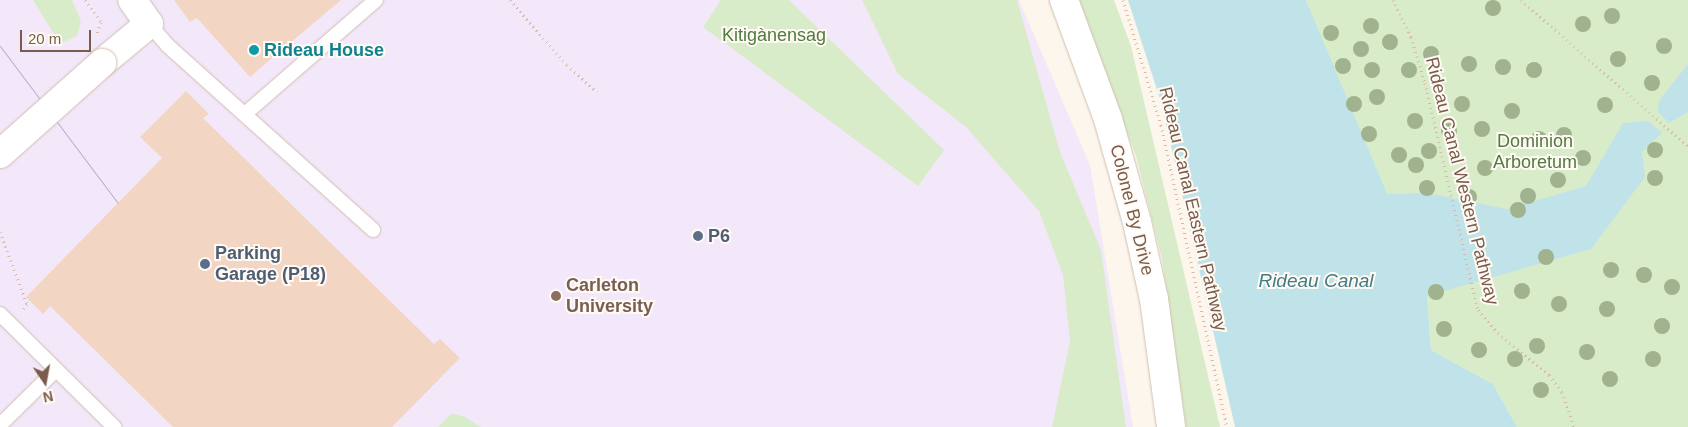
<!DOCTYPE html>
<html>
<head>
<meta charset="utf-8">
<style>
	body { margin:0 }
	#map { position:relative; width:1688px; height:427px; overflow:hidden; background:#fdf6ec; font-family:Helvetica,sans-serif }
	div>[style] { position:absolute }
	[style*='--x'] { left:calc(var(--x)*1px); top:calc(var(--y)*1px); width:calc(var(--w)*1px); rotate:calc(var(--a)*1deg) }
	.education>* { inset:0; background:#f3e8fa }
	.green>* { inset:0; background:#d8ecc9 }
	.water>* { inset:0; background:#bfe3e8 }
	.building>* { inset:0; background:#f3d5c3 }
	.path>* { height:3px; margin-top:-1.5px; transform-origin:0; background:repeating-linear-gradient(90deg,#d9b8a5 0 1px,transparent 0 5px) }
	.roads { filter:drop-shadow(0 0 1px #d1beb0) drop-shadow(0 0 1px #d1beb0) }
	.service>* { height:14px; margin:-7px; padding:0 7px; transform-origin:7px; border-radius:7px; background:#fff }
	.tertiary>* { height:28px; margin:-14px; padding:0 14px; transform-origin:14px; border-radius:14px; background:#fff }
	.secondary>* { height:28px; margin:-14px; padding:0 14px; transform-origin:14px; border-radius:14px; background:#fff }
	.tram>* { height:1px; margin:-0.5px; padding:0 0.5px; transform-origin:0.5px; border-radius:0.5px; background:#b9a8c9 }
	.bridges { filter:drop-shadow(0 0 1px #d1beb0) drop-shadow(0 0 1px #d1beb0) }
	.tertiary-bridge>* { height:28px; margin:-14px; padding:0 14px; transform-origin:14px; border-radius:14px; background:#fff }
	.trees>* { width:16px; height:16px; margin:-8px; border-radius:50%; background:#a0b28e }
	.dots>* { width:14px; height:14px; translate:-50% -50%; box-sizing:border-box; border:2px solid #fffaf3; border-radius:50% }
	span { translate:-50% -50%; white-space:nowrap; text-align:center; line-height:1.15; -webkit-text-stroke:4px #fffaf3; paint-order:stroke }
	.park-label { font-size:18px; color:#537a41 }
	.culture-label { font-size:18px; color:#0d838f; font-weight:700 }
	.left { translate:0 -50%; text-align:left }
	.street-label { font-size:18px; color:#7a5c4d }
	.service-label { font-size:18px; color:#4e5e75; font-weight:700 }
	.education-label { font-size:18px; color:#785e54; font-weight:700 }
	.water-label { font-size:19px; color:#437c86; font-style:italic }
	.north { position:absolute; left:20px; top:357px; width:50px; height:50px; -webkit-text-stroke:4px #fffaf3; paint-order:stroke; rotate:168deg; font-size:14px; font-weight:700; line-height:20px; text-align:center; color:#7a5c4d }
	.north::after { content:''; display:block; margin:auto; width:18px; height:22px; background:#7a5c4d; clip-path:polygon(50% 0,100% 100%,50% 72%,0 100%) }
	.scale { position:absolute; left:20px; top:30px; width:71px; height:22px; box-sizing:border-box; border:2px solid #7a5c4d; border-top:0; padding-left:6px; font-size:15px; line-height:18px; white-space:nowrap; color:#7a5c4d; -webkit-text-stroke:4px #fffaf3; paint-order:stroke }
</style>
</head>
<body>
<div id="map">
	<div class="education">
		<i style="clip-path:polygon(0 0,1019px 0,1090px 165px,1133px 427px,0 427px)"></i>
	</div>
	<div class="green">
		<i style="clip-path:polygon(33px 0,72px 0,81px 21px,77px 36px,60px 44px)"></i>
		<i style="clip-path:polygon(721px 0,789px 0,944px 150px,918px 186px,703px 27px)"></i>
		<i style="clip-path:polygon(862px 0,1017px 0,1060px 152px,1101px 250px,1126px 427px,1052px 427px,1070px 341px,1063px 275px,1039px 211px,966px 127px,898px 74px)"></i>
		<i style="clip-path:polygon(1078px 0,1114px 0,1131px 46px,1220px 427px,1186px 427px,1162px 259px,1136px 156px)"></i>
		<i style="clip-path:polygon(1306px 0,1688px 0,1688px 427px,1517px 427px,1493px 384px,1431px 350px,1427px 296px)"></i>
		<i style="clip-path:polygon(452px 413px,465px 417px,481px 427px,438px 427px)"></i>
	</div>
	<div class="water">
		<i style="clip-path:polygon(1128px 0,1306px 0,1387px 194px,1427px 193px,1507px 209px,1586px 186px,1623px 123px,1648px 121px,1662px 133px,1642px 152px,1645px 177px,1591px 249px,1427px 296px,1431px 350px,1493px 384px,1517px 427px,1235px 427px,1161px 102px)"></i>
		<i style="clip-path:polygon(1688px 64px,1688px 112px,1669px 123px,1658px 112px,1659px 101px)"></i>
	</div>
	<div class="building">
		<i style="clip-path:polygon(174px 0,341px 0,250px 77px,197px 18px,190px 22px)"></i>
		<i style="clip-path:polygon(186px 91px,209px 114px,203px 118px,434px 344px,440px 339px,460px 358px,392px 427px,173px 427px,50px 306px,43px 314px,26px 297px,162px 158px,140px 137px)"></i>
	</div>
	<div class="path">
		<i style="--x:85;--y:0;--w:27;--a:54"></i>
		<i style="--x:101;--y:22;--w:12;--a:110"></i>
		<i style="--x:510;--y:0;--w:86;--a:48.8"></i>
		<i style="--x:567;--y:65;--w:40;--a:42"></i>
		<i style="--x:1123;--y:0;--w:131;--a:73.1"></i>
		<i style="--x:1161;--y:125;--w:309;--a:77.7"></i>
		<i style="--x:1393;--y:0;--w:41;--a:64.1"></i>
		<i style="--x:1411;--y:37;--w:48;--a:73.1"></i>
		<i style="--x:1425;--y:83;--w:233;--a:76.9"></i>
		<i style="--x:1478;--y:310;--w:30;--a:49"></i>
		<i style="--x:1498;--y:333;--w:66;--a:39.5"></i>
		<i style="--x:1549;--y:375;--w:21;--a:53"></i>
		<i style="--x:1562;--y:392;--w:37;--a:71"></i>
		<i style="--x:1521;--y:0;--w:222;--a:41.2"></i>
		<i style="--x:0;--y:232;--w:77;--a:69.4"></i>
		<i style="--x:27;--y:304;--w:7;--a:124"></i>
	</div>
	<div class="roads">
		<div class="service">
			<i style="--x:149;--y:24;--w:28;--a:49"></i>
			<i style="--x:167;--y:45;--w:277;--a:41.9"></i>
			<i style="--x:246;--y:113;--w:172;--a:-41"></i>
			<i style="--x:0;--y:314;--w:161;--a:44.7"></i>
			<i style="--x:0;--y:425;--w:78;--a:-44.5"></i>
		</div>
		<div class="tertiary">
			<i style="--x:102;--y:63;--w:61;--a:-39.7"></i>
			<i style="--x:149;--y:24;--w:29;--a:-125"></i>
		</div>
		<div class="secondary">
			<i style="--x:1064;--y:0;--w:127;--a:69.7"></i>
			<i style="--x:1108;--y:119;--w:107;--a:74.3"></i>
			<i style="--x:1137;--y:222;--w:79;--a:77.6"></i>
			<i style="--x:1154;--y:299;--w:129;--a:82.4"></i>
		</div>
	</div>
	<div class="tram">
		<i style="--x:0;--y:46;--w:196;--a:53.1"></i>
	</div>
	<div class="bridges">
		<div class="tertiary-bridge">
			<i style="--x:0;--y:154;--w:137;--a:-41.7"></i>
		</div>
	</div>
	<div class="trees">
		<i style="left:1493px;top:8px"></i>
		<i style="left:1612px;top:16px"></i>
		<i style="left:1583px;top:24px"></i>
		<i style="left:1371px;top:26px"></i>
		<i style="left:1331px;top:33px"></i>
		<i style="left:1390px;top:42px"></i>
		<i style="left:1664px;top:46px"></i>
		<i style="left:1361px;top:49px"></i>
		<i style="left:1431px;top:54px"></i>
		<i style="left:1618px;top:59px"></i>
		<i style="left:1469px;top:64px"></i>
		<i style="left:1343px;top:66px"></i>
		<i style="left:1503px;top:67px"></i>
		<i style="left:1372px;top:70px"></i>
		<i style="left:1409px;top:70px"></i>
		<i style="left:1534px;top:70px"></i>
		<i style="left:1652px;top:83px"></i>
		<i style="left:1377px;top:97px"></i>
		<i style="left:1354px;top:104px"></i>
		<i style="left:1462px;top:104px"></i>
		<i style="left:1605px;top:105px"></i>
		<i style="left:1512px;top:111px"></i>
		<i style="left:1415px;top:121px"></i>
		<i style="left:1482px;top:129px"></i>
		<i style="left:1449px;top:131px"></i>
		<i style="left:1369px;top:134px"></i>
		<i style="left:1564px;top:135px"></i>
		<i style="left:1539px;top:139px"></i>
		<i style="left:1655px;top:150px"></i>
		<i style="left:1429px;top:151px"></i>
		<i style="left:1399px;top:155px"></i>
		<i style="left:1583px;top:158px"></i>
		<i style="left:1416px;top:165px"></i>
		<i style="left:1485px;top:168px"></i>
		<i style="left:1655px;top:178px"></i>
		<i style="left:1558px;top:180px"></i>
		<i style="left:1427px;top:188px"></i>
		<i style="left:1528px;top:196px"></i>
		<i style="left:1469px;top:197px"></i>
		<i style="left:1518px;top:210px"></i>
		<i style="left:1546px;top:257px"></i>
		<i style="left:1611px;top:270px"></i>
		<i style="left:1644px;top:275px"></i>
		<i style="left:1672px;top:287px"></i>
		<i style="left:1522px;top:291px"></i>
		<i style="left:1436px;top:292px"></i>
		<i style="left:1559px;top:304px"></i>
		<i style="left:1607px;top:309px"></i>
		<i style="left:1662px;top:326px"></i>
		<i style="left:1444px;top:329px"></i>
		<i style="left:1537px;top:346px"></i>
		<i style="left:1479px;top:350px"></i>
		<i style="left:1587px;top:352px"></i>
		<i style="left:1515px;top:359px"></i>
		<i style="left:1653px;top:359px"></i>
		<i style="left:1610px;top:379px"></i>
		<i style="left:1541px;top:390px"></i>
	</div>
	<div class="dots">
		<i style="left:254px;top:50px;background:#0f9aa8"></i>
		<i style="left:698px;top:236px;background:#5c6f8a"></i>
		<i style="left:205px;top:264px;background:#5c6f8a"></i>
		<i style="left:556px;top:296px;background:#8d6e63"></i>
	</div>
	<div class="park-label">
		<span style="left:774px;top:35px">Kitigànensag</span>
		<span style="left:1535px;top:152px">Dominion<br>Arboretum</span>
	</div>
	<div class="culture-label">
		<span class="left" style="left:264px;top:50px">Rideau House</span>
	</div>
	<div class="street-label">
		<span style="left:1462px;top:181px;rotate:76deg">Rideau Canal Western Pathway</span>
		<span style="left:1193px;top:209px;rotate:77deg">Rideau Canal Eastern Pathway</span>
		<span style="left:1132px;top:210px;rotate:76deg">Colonel By Drive</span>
	</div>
	<div class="service-label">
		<span class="left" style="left:708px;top:236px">P6</span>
		<span class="left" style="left:215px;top:264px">Parking<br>Garage (P18)</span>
	</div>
	<div class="education-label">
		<span class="left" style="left:566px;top:296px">Carleton<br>University</span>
	</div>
	<div class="water-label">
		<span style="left:1316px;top:281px">Rideau Canal</span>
	</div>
	<div class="north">N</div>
	<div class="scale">20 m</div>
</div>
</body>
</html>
